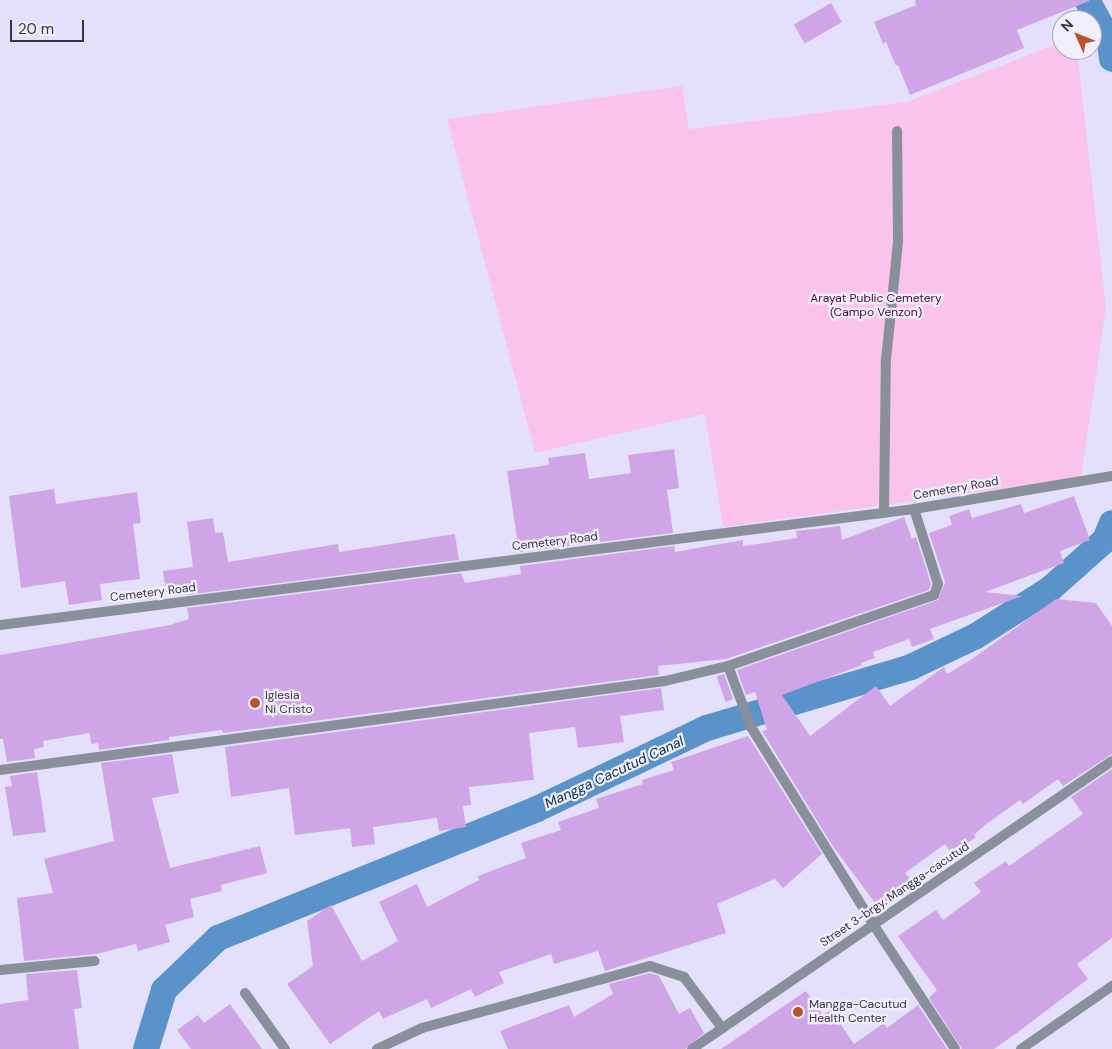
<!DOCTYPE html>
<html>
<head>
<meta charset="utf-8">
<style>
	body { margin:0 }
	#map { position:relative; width:1112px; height:1049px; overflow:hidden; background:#e4e0fb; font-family:"DM Sans",sans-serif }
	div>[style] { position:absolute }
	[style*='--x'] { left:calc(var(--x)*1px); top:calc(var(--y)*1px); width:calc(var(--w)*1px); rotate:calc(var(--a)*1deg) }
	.green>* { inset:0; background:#f9c3ec }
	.canal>* { height:26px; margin:-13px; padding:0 13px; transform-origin:13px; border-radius:13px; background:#5993ca }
	.building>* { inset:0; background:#d0a5e7; transform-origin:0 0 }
	.lane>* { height:10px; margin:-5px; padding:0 5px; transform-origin:5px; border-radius:5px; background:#8a8f9c }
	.street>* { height:10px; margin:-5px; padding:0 5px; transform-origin:5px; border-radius:5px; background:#8a8f9c }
	.dots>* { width:14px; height:14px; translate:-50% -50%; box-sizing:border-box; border:2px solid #f1effd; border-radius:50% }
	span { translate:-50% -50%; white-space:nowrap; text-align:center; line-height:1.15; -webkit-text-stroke:4.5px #f1effd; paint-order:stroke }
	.park-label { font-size:12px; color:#500046 }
	.street-label { font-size:12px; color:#373542 }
	.poi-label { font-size:12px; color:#373542 }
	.left { translate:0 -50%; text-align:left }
	.water-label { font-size:14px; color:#002d51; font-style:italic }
	.north { position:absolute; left:1052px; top:10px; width:50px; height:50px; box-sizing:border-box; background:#f1effd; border:1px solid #a7a5b2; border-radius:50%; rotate:314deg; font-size:14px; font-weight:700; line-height:20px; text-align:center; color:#373542 }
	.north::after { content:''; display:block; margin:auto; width:18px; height:22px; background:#ba522c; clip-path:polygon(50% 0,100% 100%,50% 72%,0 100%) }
	.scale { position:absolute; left:10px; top:20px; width:74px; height:22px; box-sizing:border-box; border:2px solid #373542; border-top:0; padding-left:6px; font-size:15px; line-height:18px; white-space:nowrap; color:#373542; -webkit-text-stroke:4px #f1effd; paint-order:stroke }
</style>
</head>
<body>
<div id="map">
	<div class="green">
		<i style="clip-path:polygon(1062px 42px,1062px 50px,1077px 50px,1106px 307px,1081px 478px,723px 527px,705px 414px,535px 453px,447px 119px,682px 86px,689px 129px,907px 102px)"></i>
	</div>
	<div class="canal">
		<i style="--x:1087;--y:0;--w:48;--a:61.3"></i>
		<i style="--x:1110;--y:42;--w:17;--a:83"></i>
		<i style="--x:146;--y:1049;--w:62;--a:-73"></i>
		<i style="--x:164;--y:990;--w:75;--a:-43.9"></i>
		<i style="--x:218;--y:938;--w:344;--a:-22"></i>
		<i style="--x:537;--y:809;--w:188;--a:-25.5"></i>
		<i style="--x:707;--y:728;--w:213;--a:-16.6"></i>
		<i style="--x:911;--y:667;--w:72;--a:-25.5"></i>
		<i style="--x:976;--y:636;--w:88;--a:-32.4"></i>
		<i style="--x:1050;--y:589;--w:74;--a:-41.7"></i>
		<i style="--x:1105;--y:540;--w:18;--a:-68"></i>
	</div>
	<div class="building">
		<i style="clip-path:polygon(915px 0,1089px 0,1089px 1px,1017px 30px,1024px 48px,910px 95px,898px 65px,896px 66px,886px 42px,883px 44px,874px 22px,916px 5px)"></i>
		<i style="left:831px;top:3px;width:22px;height:43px;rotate:60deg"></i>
		<i style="clip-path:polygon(674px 449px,679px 488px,667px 490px,673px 533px,519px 552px,507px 471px,549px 465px,548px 458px,585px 453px,589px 479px,631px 473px,628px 455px)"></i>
		<i style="clip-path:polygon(54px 489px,56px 504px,137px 492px,141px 523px,133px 524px,140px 579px,100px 584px,102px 600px,69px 605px,65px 581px,21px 588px,9px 496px)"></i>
		<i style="clip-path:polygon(1074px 496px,1090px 540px,1060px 551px,1064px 563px,985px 592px,1022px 596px,930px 629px,934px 639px,912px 647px,909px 639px,873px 652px,875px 658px,861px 663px,862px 665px,782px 695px,810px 736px,876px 686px,890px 706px,944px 667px,947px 674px,972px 659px,1056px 599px,1096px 603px,1112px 626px,1112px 754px,1063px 786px,1058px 779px,1023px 804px,1020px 800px,985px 825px,974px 835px,976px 837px,952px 854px,945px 844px,905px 873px,912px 882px,878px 907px,832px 845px,762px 731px,767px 730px,755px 692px,746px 695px,737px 670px,938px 600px,945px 582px,929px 533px,952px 525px,949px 516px,969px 509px,972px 518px,1021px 504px,1024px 513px)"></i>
		<i style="clip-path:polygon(904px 517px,912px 539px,916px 537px,931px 584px,929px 590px,726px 659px,658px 666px,659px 675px,223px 733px,222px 730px,169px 737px,169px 740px,99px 750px,98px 743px,91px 744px,90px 733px,43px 741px,44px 747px,34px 749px,35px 758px,7px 762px,3px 739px,0 739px,0 655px,170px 625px,189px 619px,187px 608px,461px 573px,465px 583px,521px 574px,520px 566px,674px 546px,675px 552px,743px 540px,743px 546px,797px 538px,796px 531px,840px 526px,842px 540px)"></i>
		<i style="clip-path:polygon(213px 518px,215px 533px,223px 532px,228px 562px,338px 544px,339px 552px,455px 534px,459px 560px,185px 595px,184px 589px,166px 592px,163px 571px,193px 567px,187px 522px)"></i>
		<i style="left:724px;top:674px;width:27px;height:8px;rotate:70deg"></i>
		<i style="clip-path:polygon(661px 688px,664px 710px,620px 716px,624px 742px,578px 748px,575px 727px,529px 733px,534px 780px,469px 787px,471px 805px,463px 806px,466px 827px,439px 831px,437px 818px,373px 827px,375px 844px,352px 847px,350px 828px,295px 835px,289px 788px,231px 797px,225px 747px)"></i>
		<i style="clip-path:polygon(748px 736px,822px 854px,783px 888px,775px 879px,717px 904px,726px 933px,605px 971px,598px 951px,554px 964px,551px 954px,499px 972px,504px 983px,475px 997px,471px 989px,431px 1008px,427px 999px,383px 1019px,379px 1011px,330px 1044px,287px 984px,313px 966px,307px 921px,331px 905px,362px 961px,398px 941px,379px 902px,417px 884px,427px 907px,479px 880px,478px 876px,526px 858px,521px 843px,561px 830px,558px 822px,599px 808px,596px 799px,643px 784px,642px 780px,674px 770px,671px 762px)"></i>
		<i style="clip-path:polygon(172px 754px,179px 793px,152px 798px,170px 868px,260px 846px,267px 873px,221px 885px,222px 891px,190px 899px,194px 917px,165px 925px,170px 942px,138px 951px,136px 944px,96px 954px,24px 961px,17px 898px,53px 893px,44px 859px,114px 841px,101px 763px)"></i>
		<i style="clip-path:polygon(1112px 769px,1112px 938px,1077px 964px,1088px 979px,1018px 1032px,994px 1049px,962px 1049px,929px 998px,937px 990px,898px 936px,936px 910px,943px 920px,981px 892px,974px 883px,1006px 861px,1009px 866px,1083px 814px,1071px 797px)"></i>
		<i style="clip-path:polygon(37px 772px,46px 832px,13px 836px,5px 787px,12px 786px,10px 776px)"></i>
		<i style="clip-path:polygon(77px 970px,82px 1008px,74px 1009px,79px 1049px,0 1049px,0 1004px,28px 1000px,26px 974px)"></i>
		<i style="clip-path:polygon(650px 973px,659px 976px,679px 1014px,690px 1008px,704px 1033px,685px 1049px,508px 1049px,500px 1031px,569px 1005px,574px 1017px,613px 994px,609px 984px)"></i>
		<i style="clip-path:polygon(806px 991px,823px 1015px,831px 1010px,854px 1044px,884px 1023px,887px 1028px,918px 1005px,947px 1049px,721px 1049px)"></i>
		<i style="clip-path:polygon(230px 1004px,262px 1049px,191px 1049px,177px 1030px,198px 1015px,204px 1023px)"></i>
	</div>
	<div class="lane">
		<i style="--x:884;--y:513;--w:153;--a:-89.3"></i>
		<i style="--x:886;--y:360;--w:119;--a:-84.2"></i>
		<i style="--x:898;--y:242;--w:111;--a:-90.5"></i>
	</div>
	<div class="street">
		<i style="--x:0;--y:625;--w:921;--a:-7.23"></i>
		<i style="--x:914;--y:509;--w:201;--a:-9.5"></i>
		<i style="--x:728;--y:666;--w:65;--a:69.3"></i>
		<i style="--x:751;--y:727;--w:232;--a:58.2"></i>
		<i style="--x:873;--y:924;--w:149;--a:56.7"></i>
		<i style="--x:0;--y:770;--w:671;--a:-7.62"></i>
		<i style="--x:665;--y:681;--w:65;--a:-13.4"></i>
		<i style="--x:728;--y:666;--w:218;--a:-19"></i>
		<i style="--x:934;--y:595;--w:12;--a:-70"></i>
		<i style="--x:938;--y:584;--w:79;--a:-107.7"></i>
		<i style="--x:0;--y:970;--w:95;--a:-5.4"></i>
		<i style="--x:245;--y:993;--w:69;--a:54.5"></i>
		<i style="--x:377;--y:1049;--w:50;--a:-25"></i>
		<i style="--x:422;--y:1028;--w:236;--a:-15.2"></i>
		<i style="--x:650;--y:966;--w:36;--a:18"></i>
		<i style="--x:684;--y:977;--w:64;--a:53.3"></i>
		<i style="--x:692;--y:1049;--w:509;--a:-34.44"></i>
		<i style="--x:1021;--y:1049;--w:111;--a:-34.7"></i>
	</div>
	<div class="dots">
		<i style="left:255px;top:703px;background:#ba522c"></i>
		<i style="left:798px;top:1012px;background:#ba522c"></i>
	</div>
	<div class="park-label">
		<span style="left:876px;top:306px">Arayat Public Cemetery<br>(Campo Venzon)</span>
	</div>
	<div class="street-label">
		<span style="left:956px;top:489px;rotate:-10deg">Cemetery Road</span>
		<span style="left:555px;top:542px;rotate:-7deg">Cemetery Road</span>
		<span style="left:153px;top:593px;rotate:-7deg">Cemetery Road</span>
		<span style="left:895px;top:895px;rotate:-34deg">Street 3-brgy. Mangga-cacutud</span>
	</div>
	<div class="poi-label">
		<span class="left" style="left:265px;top:703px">Iglesia<br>Ni Cristo</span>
		<span class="left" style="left:809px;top:1012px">Mangga-Cacutud<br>Health Center</span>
	</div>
	<div class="water-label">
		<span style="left:614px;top:772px;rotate:-25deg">Mangga Cacutud Canal</span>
	</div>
	<div class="north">N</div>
	<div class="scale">20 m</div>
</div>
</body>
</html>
